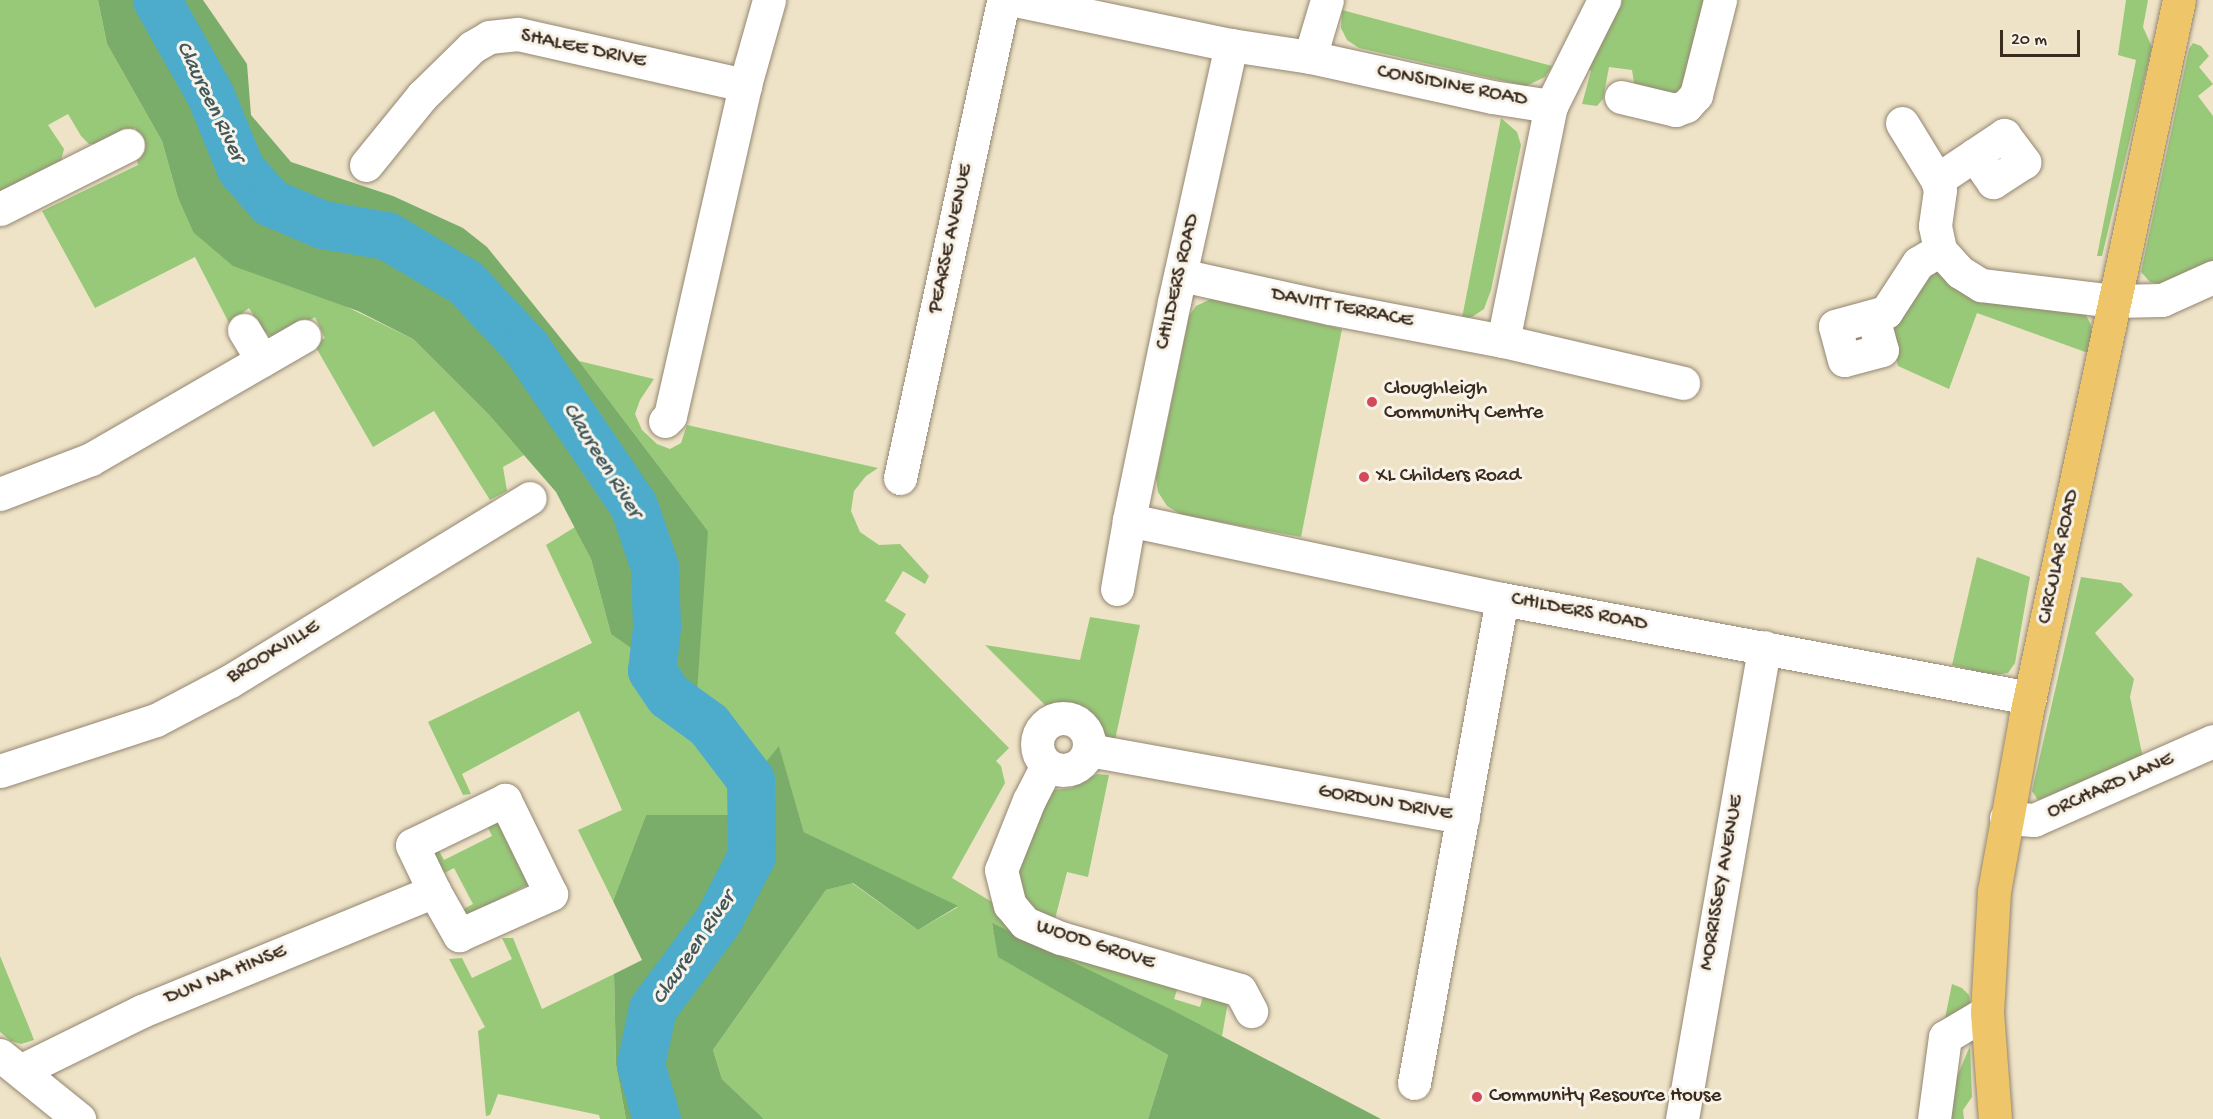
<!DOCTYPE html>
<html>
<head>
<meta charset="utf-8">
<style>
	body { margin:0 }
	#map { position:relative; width:2213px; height:1119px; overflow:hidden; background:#eee3c7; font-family:"Gochi Hand",sans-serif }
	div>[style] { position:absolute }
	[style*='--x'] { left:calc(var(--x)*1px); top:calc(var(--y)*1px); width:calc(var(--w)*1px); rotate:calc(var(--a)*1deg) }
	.green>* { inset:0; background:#98c979 }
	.forest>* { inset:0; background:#7aad69 }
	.river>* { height:48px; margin:-24px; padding:0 24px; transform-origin:24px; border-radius:24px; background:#4dabcb }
	.roads { filter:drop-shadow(0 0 2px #948672) drop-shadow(0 0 2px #948672) }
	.minor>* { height:33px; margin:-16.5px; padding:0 16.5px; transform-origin:16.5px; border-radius:16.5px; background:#fff }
	.minor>.ring { margin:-16.5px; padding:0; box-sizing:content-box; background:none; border:33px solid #fff; border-radius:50% }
	.major>* { height:33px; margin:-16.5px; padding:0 16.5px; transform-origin:16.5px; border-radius:16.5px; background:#eec569 }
	.dots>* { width:16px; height:16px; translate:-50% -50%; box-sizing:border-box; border:3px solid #f7f3e8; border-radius:50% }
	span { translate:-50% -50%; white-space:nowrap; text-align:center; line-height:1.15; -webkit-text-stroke:6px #f7f3e8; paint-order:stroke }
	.street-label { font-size:21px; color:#3b2a1e }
	.poi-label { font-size:21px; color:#3b2a1e }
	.left { translate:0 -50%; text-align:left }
	.water-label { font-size:22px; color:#41575b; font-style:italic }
	.scale { position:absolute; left:2000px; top:30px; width:80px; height:27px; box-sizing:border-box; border:3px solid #3b2a1e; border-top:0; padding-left:8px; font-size:18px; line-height:21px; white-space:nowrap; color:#3b2a1e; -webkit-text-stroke:4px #f7f3e8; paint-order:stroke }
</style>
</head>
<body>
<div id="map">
	<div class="green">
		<i style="clip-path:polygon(0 0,98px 0,107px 44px,162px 141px,178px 198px,193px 232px,413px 339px,490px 416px,524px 455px,503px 467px,507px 491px,490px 500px,434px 411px,373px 447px,314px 344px,325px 338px,315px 317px,280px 339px,269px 335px,261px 328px,249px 308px,229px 323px,195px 257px,95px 308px,42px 211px,138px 165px,136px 156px,144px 149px,135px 128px,105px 144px,89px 144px,81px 136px,68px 114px,48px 125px,64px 149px,61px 161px,0 197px)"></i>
		<i style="clip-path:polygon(1617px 0,1706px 0,1683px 95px,1635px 89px,1632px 70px,1609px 67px,1603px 99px,1597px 106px,1582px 104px,1591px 71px,1585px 67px)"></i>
		<i style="clip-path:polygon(2126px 0,2148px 0,2143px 27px,2152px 47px,2102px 256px,2097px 256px,2136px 60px,2118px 55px)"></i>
		<i style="clip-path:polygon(1342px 10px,1552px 66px,1545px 77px,1526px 86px,1359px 48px,1347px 40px,1341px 28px)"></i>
		<i style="clip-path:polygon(2193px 43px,2201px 46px,2209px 56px,2199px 67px,2213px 84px,2198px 96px,2213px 116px,2213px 260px,2202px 269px,2161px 284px,2150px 282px,2141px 272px,2189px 49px)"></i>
		<i style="clip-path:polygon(1501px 118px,1517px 132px,1521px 145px,1491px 290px,1484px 309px,1472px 317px,1462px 318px)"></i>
		<i style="clip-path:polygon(1937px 270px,2086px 315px,2091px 325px,2092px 338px,2088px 353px,1977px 313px,1949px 389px,1898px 366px,1889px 331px,1921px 278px)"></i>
		<i style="clip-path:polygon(1211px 299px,1342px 329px,1301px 537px,1182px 515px,1167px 506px,1158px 492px,1156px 478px,1189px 316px,1196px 306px)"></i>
		<i style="clip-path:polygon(579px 361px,654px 379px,640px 400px,635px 414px,642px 430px,657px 444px,670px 449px,681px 443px,687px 425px,878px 468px,866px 476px,854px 491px,851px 511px,860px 532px,879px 545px,900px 544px,929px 576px,925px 584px,903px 571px,885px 601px,906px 614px,895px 633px,1009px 748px,996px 761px,1001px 766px,1005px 783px,952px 878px,992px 902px,1015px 934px,1180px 981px,1174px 999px,1200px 1007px,1205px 989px,1228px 1002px,1222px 1036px,992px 924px,999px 957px,1168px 1055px,1148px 1119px,764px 1119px,722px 1079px,713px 1050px,826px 890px,852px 883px,918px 930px,958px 907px,804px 832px,779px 747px,751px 780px,735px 815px,646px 815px,613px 901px,578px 830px,622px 810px,579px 711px,462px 774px,471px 794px,463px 795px,428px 722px,592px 643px,546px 545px,575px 527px,591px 559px,611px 634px,708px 531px)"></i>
		<i style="clip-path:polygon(1977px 557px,2030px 577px,2015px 663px,2008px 673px,1992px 675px,1952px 665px)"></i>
		<i style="clip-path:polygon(2081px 577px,2121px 583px,2133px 595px,2095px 633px,2134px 679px,2130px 697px,2143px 758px,2038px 800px,2032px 791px)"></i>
		<i style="clip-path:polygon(1090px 617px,1140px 625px,1115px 740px,1105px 736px,1086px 707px,1065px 703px,1049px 709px,985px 645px,1080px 660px)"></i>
		<i style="clip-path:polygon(1097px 774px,1109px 775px,1088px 877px,1067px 872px,1053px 927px,1033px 917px,1015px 885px,1025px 846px,1053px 790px,1071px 788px)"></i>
		<i style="clip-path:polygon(496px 815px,529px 884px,463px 918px,456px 913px,473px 904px,454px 868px,437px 877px,428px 852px,435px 844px,444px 860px,492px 836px,484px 819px)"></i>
		<i style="clip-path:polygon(502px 938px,513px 938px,542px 1009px,614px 974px,616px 1065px,626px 1119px,600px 1119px,599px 1115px,498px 1094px,490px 1115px,486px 1116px,478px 1031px,485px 1027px,449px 959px,462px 958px,472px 978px,512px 959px)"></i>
		<i style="clip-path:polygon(0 956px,31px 1032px,34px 1040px,21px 1044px,11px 1041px,0 1032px)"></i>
		<i style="clip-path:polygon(1952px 984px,1962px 988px,1969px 995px,1970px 1003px,1943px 1028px)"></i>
		<i style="clip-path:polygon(1970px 1046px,1972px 1097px,1963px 1110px,1964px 1119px,1947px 1119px,1956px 1079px)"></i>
	</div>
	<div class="forest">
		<i style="clip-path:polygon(98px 0,203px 0,247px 64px,251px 115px,291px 162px,393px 196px,463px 228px,487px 247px,579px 361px,708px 531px,697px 693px,611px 634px,591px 559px,556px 492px,490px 416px,413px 339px,358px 311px,233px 266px,193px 232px,178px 198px,162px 141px,107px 44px)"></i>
		<i style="clip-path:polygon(779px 746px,804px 832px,958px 906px,918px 930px,853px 883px,826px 890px,713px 1050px,722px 1079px,764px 1119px,626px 1119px,616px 1065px,614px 974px,642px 960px,613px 901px,646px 815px,735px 815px,751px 780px)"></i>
		<i style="clip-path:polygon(992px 923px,1172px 1010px,1381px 1119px,1148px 1119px,1168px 1055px,998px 957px)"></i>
	</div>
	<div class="river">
		<i style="--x:157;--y:0;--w:110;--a:60.6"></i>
		<i style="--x:211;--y:96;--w:79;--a:67.7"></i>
		<i style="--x:241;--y:169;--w:45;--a:48.6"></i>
		<i style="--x:271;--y:203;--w:56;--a:22.9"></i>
		<i style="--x:323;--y:225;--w:65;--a:9.8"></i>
		<i style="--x:387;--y:236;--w:92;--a:30.7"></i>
		<i style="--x:466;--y:283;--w:88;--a:46.8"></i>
		<i style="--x:526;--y:347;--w:192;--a:55.8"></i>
		<i style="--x:634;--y:506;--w:65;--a:71"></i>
		<i style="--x:655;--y:567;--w:61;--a:88.1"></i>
		<i style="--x:657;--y:628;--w:43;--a:96.6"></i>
		<i style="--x:652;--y:671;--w:30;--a:56"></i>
		<i style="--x:669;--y:696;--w:49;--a:35.9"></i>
		<i style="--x:709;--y:725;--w:69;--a:52.6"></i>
		<i style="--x:751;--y:780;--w:76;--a:89.2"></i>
		<i style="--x:752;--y:856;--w:72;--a:117.3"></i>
		<i style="--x:719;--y:920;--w:111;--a:126.6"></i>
		<i style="--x:653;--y:1009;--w:57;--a:102.1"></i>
		<i style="--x:641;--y:1065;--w:56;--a:73.5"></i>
	</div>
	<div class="roads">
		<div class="minor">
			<i style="--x:1015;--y:0;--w:221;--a:11.8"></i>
			<i style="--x:1231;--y:45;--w:263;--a:102.5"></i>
			<i style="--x:1174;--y:302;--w:223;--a:101.7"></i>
			<i style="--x:1129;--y:520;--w:381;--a:12"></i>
			<i style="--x:1502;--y:599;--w:537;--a:10.62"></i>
			<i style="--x:1231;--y:45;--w:80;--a:8.6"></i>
			<i style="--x:1310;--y:57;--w:186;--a:12.4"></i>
			<i style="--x:1492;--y:97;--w:60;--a:8.7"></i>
			<i style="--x:1310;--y:57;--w:59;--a:-73.4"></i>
			<i style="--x:1621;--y:97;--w:56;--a:13.5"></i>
			<i style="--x:1675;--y:110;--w:12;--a:-20"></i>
			<i style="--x:1686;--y:106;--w:15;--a:-48"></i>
			<i style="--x:1696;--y:95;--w:98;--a:-75.8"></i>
			<i style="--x:1902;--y:123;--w:67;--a:58.4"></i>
			<i style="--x:1937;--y:180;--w:10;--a:73"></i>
			<i style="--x:1940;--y:190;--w:36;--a:98"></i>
			<i style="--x:1935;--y:226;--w:25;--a:78"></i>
			<i style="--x:1940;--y:250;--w:30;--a:48"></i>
			<i style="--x:1960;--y:272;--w:25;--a:32"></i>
			<i style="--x:1981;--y:285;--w:133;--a:6.9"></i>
			<i style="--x:2113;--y:301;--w:49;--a:-1.2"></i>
			<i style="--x:2162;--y:300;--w:56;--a:-24.3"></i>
			<i style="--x:366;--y:165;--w:89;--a:-50.9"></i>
			<i style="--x:422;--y:96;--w:70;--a:-44.4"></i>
			<i style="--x:472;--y:47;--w:20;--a:-30"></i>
			<i style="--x:489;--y:37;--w:29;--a:-6"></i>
			<i style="--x:518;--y:34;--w:233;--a:12.7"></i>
			<i style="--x:1937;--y:180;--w:81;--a:-33.9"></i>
			<i style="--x:2004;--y:135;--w:34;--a:53"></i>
			<i style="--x:2024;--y:162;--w:37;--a:147"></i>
			<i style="--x:1993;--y:182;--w:33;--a:-125"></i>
			<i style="--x:0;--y:209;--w:143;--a:-26.6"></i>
			<i style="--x:1181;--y:275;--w:153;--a:12.5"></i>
			<i style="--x:1330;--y:308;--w:176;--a:10.8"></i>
			<i style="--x:1503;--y:341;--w:185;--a:13.1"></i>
			<i style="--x:1873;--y:317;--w:34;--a:75"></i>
			<i style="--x:1882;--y:350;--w:39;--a:165"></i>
			<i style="--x:1844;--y:360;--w:35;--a:-105"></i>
			<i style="--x:1835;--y:326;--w:53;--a:-15.4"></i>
			<i style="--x:1886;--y:312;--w:59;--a:-56.9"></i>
			<i style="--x:1918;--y:263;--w:26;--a:-31"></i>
			<i style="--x:244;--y:330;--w:35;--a:59"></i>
			<i style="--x:1503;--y:341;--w:240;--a:-78.5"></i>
			<i style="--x:1551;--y:106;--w:119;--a:-63.4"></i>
			<i style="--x:665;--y:421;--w:7;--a:-45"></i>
			<i style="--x:670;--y:416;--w:339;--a:-77.2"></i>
			<i style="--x:745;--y:85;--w:88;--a:-74.2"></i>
			<i style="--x:900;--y:478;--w:489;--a:-77.8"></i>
			<i style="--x:0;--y:494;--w:97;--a:-21"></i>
			<i style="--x:91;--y:459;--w:246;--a:-30"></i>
			<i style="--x:1117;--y:589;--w:70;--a:-80.1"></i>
			<i class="ring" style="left:1037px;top:718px;width:19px;height:19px"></i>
			<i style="--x:1089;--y:750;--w:380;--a:10.2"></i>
			<i style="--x:1047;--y:765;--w:39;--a:117"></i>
			<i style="--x:1029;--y:800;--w:75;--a:111.8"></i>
			<i style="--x:1001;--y:870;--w:36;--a:76"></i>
			<i style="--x:1010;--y:905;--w:23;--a:50"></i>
			<i style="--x:1025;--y:923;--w:39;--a:23"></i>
			<i style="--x:1061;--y:938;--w:186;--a:16.2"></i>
			<i style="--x:1240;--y:990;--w:24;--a:62"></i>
			<i style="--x:0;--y:771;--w:164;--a:-18.1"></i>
			<i style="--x:156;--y:720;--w:84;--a:-27.8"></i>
			<i style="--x:230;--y:681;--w:351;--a:-31.4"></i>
			<i style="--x:2006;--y:818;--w:28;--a:4"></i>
			<i style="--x:2034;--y:820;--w:196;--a:-23.8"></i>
			<i style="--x:0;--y:1055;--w:102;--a:39"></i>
			<i style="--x:22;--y:1070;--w:134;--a:-26.2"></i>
			<i style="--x:142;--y:1011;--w:316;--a:-22.3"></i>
			<i style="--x:434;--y:891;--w:51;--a:60.4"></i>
			<i style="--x:459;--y:935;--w:101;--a:-24"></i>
			<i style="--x:551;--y:894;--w:105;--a:-116.1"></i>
			<i style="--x:505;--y:800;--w:103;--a:154.2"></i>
			<i style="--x:412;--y:845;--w:51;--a:64.4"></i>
			<i style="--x:1414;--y:1083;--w:492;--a:-79.7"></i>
			<i style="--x:1682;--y:1119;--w:479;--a:-80.1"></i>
			<i style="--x:1934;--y:1119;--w:83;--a:-82.4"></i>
			<i style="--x:1945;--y:1037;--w:49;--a:-30.8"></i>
		</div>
		<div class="major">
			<i style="--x:1995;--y:1119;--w:107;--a:-94.3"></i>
			<i style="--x:1987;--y:1012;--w:121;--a:-86.7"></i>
			<i style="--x:1994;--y:891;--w:174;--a:-79.7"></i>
			<i style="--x:2025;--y:720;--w:736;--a:-77.93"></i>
		</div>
	</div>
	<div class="dots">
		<i style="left:1372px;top:402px;background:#d1495b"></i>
		<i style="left:1364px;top:477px;background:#d1495b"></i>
		<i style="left:1477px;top:1097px;background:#d1495b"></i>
	</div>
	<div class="street-label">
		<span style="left:583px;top:50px;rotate:12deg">SHALEE DRIVE</span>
		<span style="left:1452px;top:87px;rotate:11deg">CONSIDINE ROAD</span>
		<span style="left:952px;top:239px;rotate:-78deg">PEARSE AVENUE</span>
		<span style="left:1179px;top:282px;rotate:-77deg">CHILDERS ROAD</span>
		<span style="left:1342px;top:309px;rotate:11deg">DAVITT TERRACE</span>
		<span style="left:2060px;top:557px;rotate:-78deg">CIRCULAR ROAD</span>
		<span style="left:1579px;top:613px;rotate:11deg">CHILDERS ROAD</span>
		<span style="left:274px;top:653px;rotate:-31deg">BROOKVILLE</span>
		<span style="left:2111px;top:787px;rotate:-24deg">ORCHARD LANE</span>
		<span style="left:1385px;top:804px;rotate:10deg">GORDUN DRIVE</span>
		<span style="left:1723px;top:883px;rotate:-80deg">MORRISSEY AVENUE</span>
		<span style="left:1095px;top:946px;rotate:18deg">WOOD GROVE</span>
		<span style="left:226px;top:976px;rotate:-22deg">DUN NA HINSE</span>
	</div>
	<div class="poi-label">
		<span class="left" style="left:1384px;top:402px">Cloughleigh<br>Community Centre</span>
		<span class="left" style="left:1376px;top:477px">XL Childers Road</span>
		<span class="left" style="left:1489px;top:1097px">Community Resource House</span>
	</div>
	<div class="water-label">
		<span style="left:209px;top:102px;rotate:64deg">Claureen River</span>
		<span style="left:601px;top:461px;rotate:58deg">Claureen River</span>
		<span style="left:695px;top:949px;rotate:-56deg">Claureen River</span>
	</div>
	<div class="scale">20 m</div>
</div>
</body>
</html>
